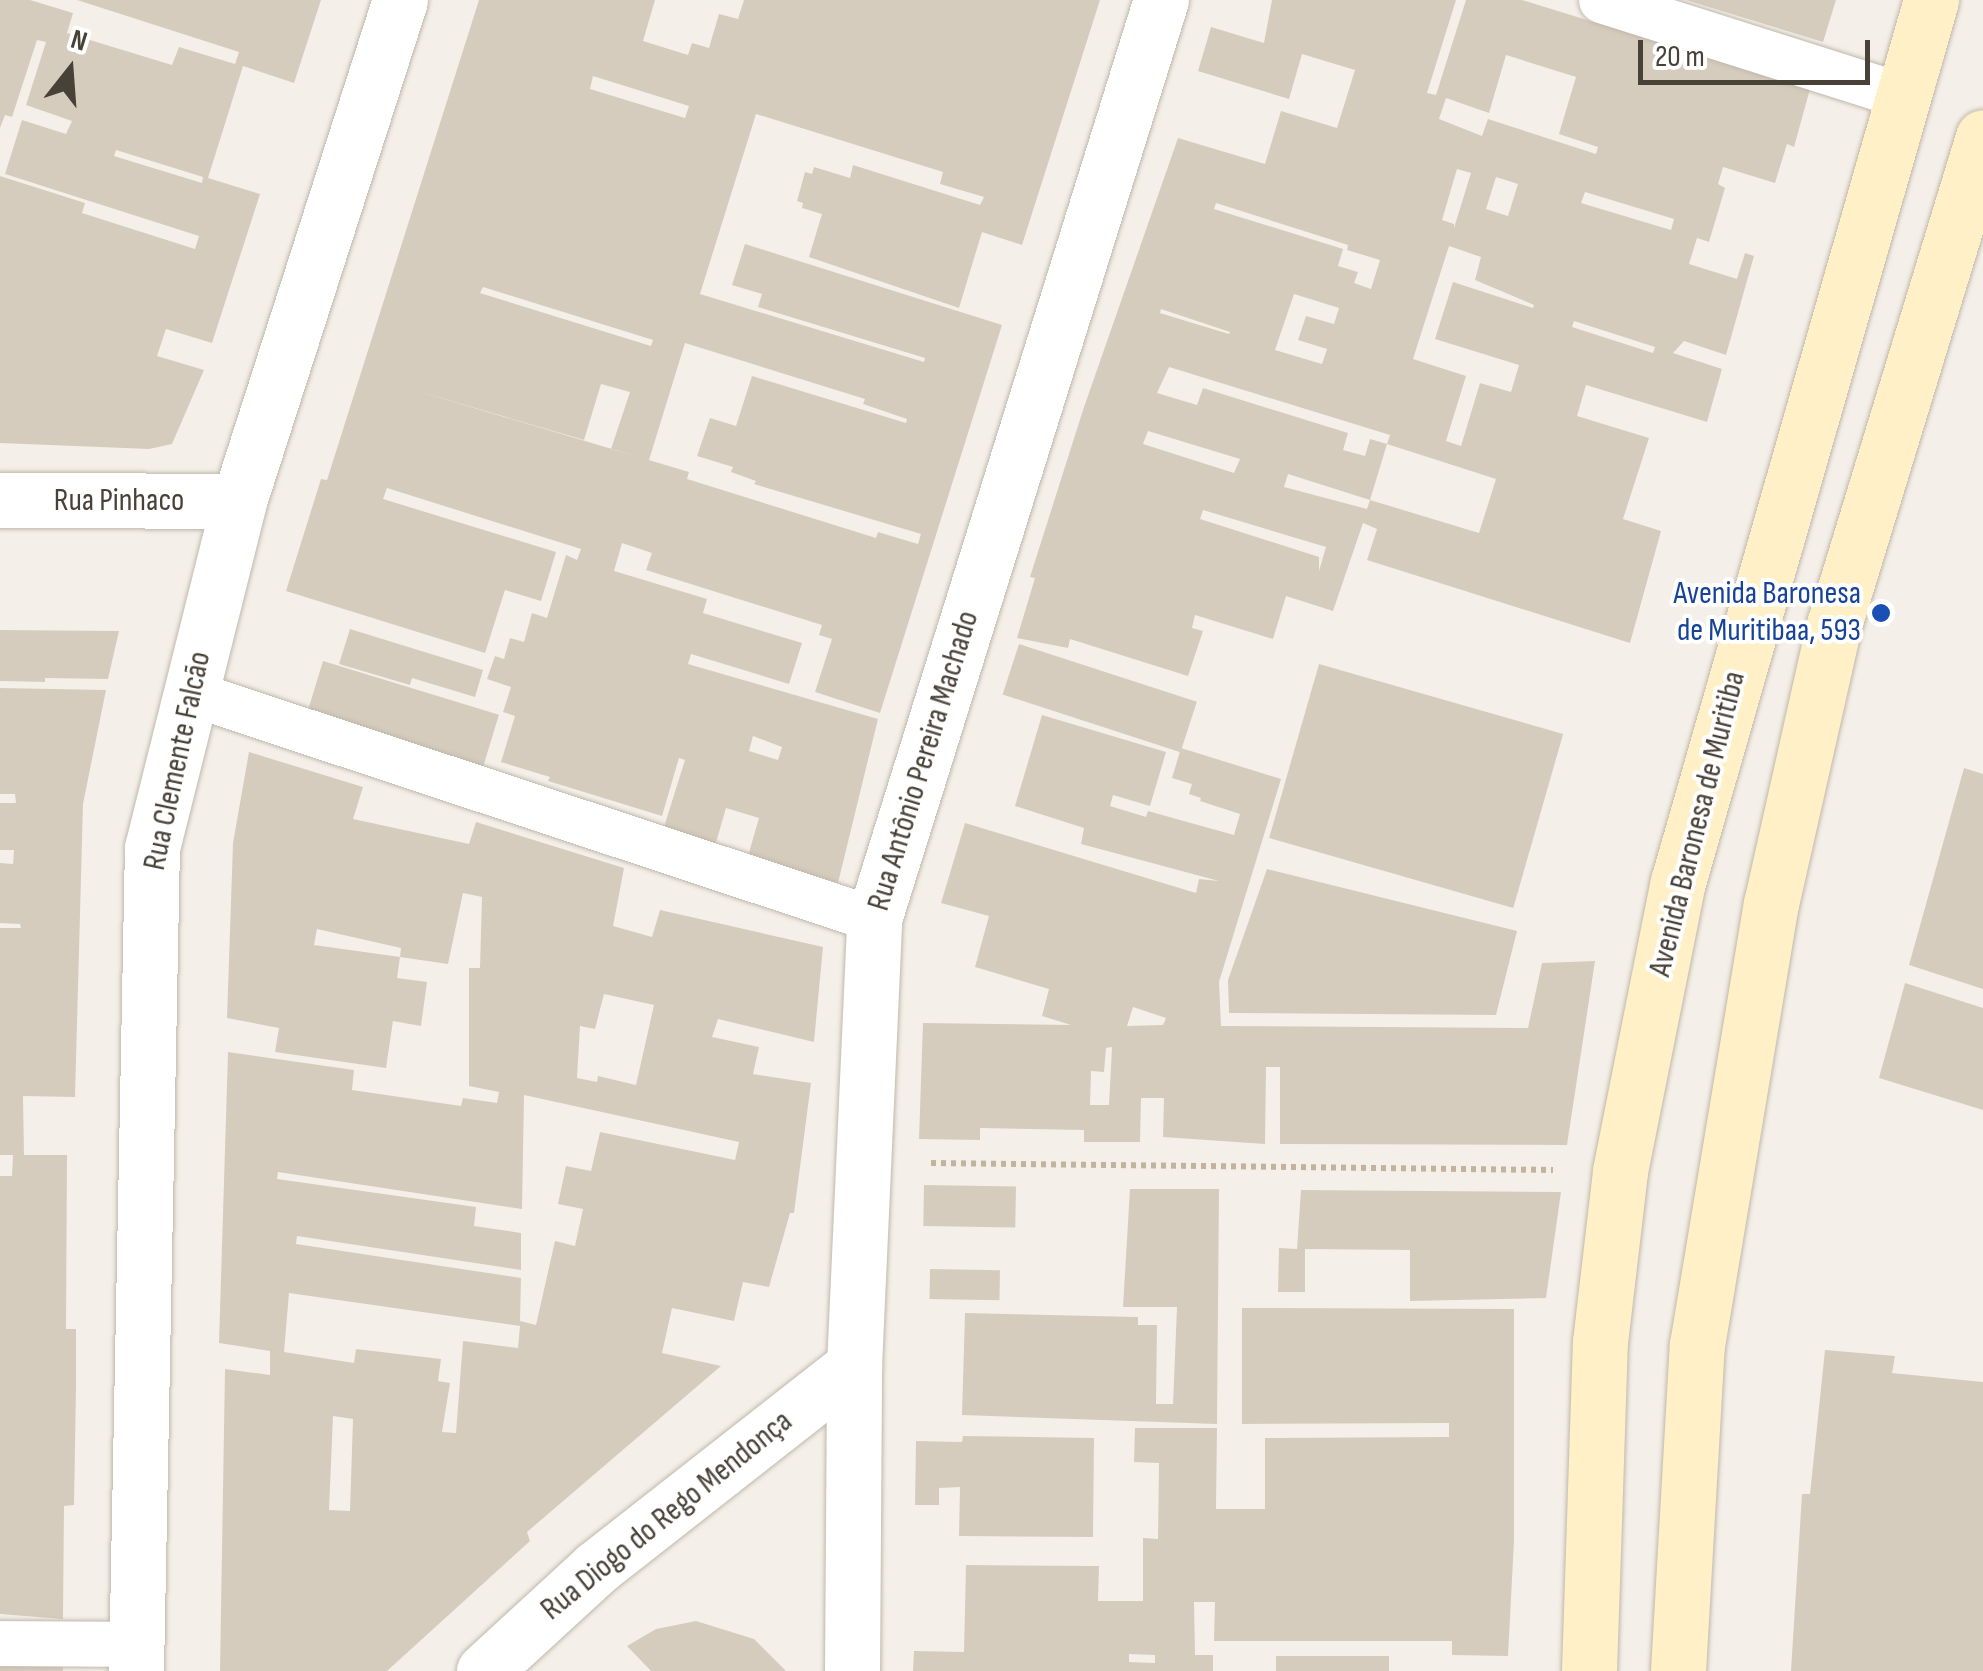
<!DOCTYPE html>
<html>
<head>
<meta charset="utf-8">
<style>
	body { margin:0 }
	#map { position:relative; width:1983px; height:1671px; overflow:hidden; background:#f4f0e9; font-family:"Sofia Sans Condensed",sans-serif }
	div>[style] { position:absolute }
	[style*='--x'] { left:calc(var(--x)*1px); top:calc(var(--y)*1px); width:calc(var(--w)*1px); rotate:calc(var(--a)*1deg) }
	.building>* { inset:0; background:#d6ccbe; transform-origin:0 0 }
	.path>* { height:6px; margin-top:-3px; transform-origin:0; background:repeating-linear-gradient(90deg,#c2b39c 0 5px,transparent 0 10px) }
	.roads { filter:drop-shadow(0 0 2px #c0b8ab) drop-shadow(0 0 2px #c0b8ab) }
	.lane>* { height:45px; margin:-22.5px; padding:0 22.5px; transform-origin:22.5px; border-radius:22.5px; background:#fff }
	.street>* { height:55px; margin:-27.5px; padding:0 27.5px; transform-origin:27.5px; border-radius:27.5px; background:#fff }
	.secondary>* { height:55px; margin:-27.5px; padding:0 27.5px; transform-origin:27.5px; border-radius:27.5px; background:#fff0c8 }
	.dots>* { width:28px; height:28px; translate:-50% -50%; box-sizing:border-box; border:5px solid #fff; border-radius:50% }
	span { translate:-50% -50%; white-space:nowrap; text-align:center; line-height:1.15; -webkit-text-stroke:8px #fff; paint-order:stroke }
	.street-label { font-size:32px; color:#484137 }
	.transit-label { font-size:32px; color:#164399 }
	.right { translate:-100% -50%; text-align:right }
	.north { position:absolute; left:20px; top:20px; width:100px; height:100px; -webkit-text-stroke:8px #fff; paint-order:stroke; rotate:17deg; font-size:28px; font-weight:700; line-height:40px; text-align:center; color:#484137 }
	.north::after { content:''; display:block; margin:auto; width:35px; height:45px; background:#484137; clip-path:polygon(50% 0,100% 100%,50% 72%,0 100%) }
	.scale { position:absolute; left:1638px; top:40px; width:232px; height:45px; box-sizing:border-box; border:5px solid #484137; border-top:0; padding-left:12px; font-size:30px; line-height:35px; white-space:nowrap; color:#484137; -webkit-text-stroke:8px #fff; paint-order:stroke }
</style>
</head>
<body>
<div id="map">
	<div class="building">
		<i style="clip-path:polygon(evenodd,0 0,30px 0,73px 13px,67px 33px,172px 65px,179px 47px,235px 64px,239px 52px,77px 0,321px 0,294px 83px,243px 66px,208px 178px,260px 194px,212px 343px,166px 329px,157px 356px,204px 370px,172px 444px,149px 449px,0 443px,0 176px,85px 203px,82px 213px,195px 249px,199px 236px,5px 174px,22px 120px,66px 134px,72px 121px,26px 105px,46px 42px,37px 40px,12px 117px,5px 115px,0 128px,0 0,116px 150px,203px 177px,202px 183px,114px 156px,116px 150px)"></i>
		<i style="clip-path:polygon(evenodd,479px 0,655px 0,643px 41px,688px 55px,692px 43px,709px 48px,719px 14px,738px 19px,744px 0,1100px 0,1022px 245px,982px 232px,959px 308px,809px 257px,822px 214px,802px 208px,803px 203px,797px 201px,805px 172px,812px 174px,814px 167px,850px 178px,853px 165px,980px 205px,984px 197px,940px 184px,943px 172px,756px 114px,700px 294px,924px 362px,925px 358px,758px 307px,762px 294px,732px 285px,745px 244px,1002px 325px,880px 713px,815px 692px,832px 639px,819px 635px,822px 625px,646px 570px,652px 553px,622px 543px,614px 571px,707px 599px,703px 613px,802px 643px,789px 684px,691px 654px,688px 664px,878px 719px,838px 883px,748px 856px,759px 818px,726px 808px,715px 846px,663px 830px,685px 760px,679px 758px,662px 816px,548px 781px,550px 777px,501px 762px,515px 716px,503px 712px,511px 687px,487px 679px,495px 656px,504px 659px,510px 638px,524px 642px,532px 613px,547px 618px,566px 555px,577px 560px,581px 549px,387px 488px,383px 499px,556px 552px,541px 601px,505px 590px,485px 653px,286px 591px,321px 479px,327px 480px,479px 0,593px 76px,689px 106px,685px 118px,590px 89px,593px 76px,479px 0,483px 287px,653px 340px,651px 346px,480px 293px,483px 287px,479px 0,685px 343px,865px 399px,863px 404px,907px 419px,906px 423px,752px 376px,736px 426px,710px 418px,697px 456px,733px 467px,731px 472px,756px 481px,754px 484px,921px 534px,918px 544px,878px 532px,876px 538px,687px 479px,689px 472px,407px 388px,584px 440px,601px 384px,630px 392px,611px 449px,649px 460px,685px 343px,479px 0,753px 736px,782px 747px,778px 760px,749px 751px,753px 736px)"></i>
		<i style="clip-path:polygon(evenodd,1272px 0,1456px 0,1427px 93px,1436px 95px,1466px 0,1522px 0,1810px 89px,1794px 147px,1787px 144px,1775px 183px,1723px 167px,1718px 184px,1725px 188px,1709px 242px,1697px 238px,1689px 264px,1737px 279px,1745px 253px,1754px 256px,1726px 355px,1684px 341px,1673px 353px,1722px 369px,1707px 422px,1586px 385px,1577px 416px,1649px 438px,1623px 519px,1661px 531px,1630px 643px,1367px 560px,1377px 529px,1363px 523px,1333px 611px,1286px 596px,1273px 639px,1195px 615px,1192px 628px,1203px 631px,1188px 676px,1070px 639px,1068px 648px,1017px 638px,1035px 578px,1030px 577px,1083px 410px,1178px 138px,1265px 164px,1281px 111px,1337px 128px,1355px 70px,1302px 54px,1289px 99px,1198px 71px,1211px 27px,1264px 43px,1272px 0,1506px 55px,1576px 77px,1559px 134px,1598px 147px,1596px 154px,1488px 119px,1482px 136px,1439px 119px,1446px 98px,1489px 113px,1506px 55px,1272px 0,1457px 169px,1471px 173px,1454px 228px,1454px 224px,1442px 220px,1457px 169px,1272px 0,1496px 177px,1518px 184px,1508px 216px,1486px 209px,1496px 177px,1272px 0,1585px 192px,1674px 219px,1671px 230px,1581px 203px,1585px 192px,1272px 0,1216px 203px,1348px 245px,1347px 250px,1380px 260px,1371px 289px,1354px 283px,1358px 272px,1338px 266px,1343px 249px,1214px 209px,1216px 203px,1272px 0,1449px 246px,1481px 257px,1475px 280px,1534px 305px,1533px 308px,1453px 282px,1435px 339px,1519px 365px,1511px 392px,1480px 383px,1461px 446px,1446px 441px,1466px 376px,1413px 359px,1449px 246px,1272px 0,1294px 294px,1339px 308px,1334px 324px,1306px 316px,1298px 340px,1327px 349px,1322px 364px,1275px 350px,1294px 294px,1272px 0,1161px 309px,1230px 332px,1229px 334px,1160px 313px,1161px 309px,1272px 0,1574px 321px,1655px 347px,1653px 353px,1572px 327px,1574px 321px,1272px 0,1169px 367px,1390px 435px,1387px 444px,1496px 479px,1479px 533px,1370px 500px,1387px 444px,1370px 439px,1365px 456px,1343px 450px,1348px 433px,1203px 388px,1197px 405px,1157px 393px,1169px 367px,1272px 0,1148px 431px,1240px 459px,1234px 473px,1143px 444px,1148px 431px,1272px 0,1288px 474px,1370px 500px,1367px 509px,1284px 487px,1288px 474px,1272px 0,1203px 510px,1326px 547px,1319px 571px,1319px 557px,1200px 519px,1203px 510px)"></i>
		<i style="clip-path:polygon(1686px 0,1836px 0,1823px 42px)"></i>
		<i style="clip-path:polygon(350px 629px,483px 670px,475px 697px,412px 678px,410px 685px,339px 664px)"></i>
		<i style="clip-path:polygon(0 630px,119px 631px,108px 679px,45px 678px,45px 682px,0 681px)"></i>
		<i style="left:1019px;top:644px;width:187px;height:53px;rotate:18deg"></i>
		<i style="left:323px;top:661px;width:184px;height:60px;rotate:17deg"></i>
		<i style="left:1319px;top:664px;width:254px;height:181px;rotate:16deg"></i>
		<i style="clip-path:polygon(0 688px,106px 690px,83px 804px,75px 1097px,23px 1096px,24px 1155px,67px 1155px,66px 1329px,76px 1329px,76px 1387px,74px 1505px,64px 1506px,63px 1619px,0 1614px,0 1176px,12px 1176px,13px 1155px,0 1155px,0 928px,21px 928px,20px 924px,0 923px,0 863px,13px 864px,14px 850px,0 850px,0 803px,16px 803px,15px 794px,0 794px)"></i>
		<i style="clip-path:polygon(evenodd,1042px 715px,1166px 752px,1150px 806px,1113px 795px,1110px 806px,1146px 817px,1148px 811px,1234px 835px,1240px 814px,1200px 801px,1201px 798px,1189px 794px,1192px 784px,1172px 778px,1181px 748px,1281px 779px,1219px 982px,1221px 1026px,1528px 1028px,1542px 963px,1595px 961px,1567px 1145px,1280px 1144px,1280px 1067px,1266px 1067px,1265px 1144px,1163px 1137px,1164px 1098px,1141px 1098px,1140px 1142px,1084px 1142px,1084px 1130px,980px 1128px,980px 1140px,919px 1139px,923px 1023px,1071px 1025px,1042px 1016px,1049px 989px,975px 967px,989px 916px,941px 903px,965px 823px,1196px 893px,1199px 879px,1219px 881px,1081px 844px,1084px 828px,1015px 806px,1042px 715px,1133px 1007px,1166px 1018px,1163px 1025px,1127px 1026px,1133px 1007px,1042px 715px,1112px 1047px,1109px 1105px,1090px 1105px,1091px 1071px,1104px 1072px,1106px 1048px,1112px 1047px)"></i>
		<i style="clip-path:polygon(evenodd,249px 752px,363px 787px,353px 819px,469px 844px,476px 822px,624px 868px,613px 926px,652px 937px,660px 910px,823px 947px,814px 1042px,718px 1019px,712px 1037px,759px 1047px,753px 1074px,811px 1083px,794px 1213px,790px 1213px,769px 1287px,743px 1282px,734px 1321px,672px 1308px,662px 1353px,721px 1366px,527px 1532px,530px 1541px,387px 1671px,220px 1671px,225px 1369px,270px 1375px,270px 1351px,219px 1343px,228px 1052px,354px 1070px,352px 1090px,461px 1106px,463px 1098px,497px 1103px,499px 1092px,469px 1086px,469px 968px,480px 968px,482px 897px,463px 893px,448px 964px,400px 957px,401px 948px,317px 929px,314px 945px,400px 957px,397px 978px,427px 982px,421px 1026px,393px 1021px,386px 1068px,275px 1052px,279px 1028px,227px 1018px,233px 843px,249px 752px,604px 994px,654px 1005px,636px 1085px,598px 1076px,597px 1082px,577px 1078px,580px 1026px,595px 1029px,604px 994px,249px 752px,524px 1095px,739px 1142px,735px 1160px,600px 1132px,591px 1171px,566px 1166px,558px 1204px,583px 1209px,575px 1246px,555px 1241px,536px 1325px,520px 1321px,521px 1278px,296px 1244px,297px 1236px,521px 1270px,521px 1233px,474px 1226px,476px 1207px,277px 1179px,278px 1172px,522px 1209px,524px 1095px,249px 752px,289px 1293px,520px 1326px,518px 1348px,463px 1341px,456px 1433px,442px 1432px,450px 1383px,438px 1381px,441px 1359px,356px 1349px,354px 1363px,284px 1352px,289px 1293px,249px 752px,333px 1416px,353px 1419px,350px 1511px,329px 1510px,333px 1416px)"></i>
		<i style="clip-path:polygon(1964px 768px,1983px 774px,1983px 989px,1909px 965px)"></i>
		<i style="clip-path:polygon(1267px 869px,1517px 931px,1496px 1015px,1229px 1013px,1228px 980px)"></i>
		<i style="clip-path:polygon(1905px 983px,1983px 1008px,1983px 1110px,1879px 1078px)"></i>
		<i style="left:924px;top:1185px;width:92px;height:41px;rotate:1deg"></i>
		<i style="clip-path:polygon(1130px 1189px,1219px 1189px,1217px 1424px,962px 1415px,965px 1313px,1138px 1317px,1138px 1325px,1157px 1325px,1156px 1404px,1173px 1404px,1177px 1307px,1123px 1307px)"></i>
		<i style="clip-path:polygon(1301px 1190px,1561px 1192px,1546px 1298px,1410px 1301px,1410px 1250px,1305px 1249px,1305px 1292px,1278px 1292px,1279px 1248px,1297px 1249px)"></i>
		<i style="left:930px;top:1269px;width:70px;height:30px;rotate:1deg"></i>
		<i style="clip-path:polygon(evenodd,1242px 1308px,1514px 1309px,1514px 1541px,1508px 1656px,1452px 1655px,1452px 1641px,1214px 1641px,1215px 1602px,1194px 1602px,1195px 1655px,1213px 1655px,1213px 1671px,913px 1671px,914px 1651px,964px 1652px,966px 1565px,1099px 1566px,1098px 1601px,1143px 1601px,1143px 1538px,1158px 1539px,1159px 1463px,1134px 1462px,1135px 1428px,1217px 1428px,1216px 1509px,1265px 1509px,1265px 1438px,1449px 1437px,1449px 1423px,1242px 1424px,1242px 1308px,1129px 1654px,1155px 1655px,1155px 1663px,1129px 1662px,1129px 1654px)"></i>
		<i style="clip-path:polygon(1825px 1350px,1895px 1356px,1892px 1373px,1983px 1382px,1983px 1671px,1791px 1671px,1802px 1494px,1810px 1494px)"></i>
		<i style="clip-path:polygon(963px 1436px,1094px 1438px,1093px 1537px,959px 1536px,960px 1487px,939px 1488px,939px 1505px,915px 1505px,916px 1441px,962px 1442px)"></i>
		<i style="clip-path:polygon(696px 1621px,754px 1639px,786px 1671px,651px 1671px,627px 1646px,656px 1629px)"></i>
		<i style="left:1276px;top:1656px;width:113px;height:15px"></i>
		<i style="clip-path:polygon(0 1664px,63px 1665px,63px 1671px,0 1671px)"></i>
	</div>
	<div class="path">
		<i style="--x:931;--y:1163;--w:622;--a:0.64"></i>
	</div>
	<div class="roads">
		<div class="lane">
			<i style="--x:1601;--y:0;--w:317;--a:17.6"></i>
			<i style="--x:191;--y:693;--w:719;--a:18.31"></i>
			<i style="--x:0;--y:1643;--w:134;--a:0.4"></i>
		</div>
		<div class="street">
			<i style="--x:0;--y:500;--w:239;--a:0.2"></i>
			<i style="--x:136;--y:1671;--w:823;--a:-88.89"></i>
			<i style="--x:152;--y:848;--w:358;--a:-75.9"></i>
			<i style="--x:239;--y:501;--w:526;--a:-72.18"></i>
			<i style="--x:484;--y:1671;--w:152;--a:-42.6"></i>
			<i style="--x:596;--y:1568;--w:328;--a:-38.1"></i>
			<i style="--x:852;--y:1671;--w:305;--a:-89.6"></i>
			<i style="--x:854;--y:1366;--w:447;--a:-87.4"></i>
			<i style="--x:874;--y:919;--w:963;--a:-72.66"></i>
		</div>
		<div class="secondary">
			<i style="--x:1589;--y:1671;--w:329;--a:-88.1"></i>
			<i style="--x:1600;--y:1342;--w:172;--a:-83.3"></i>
			<i style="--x:1620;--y:1171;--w:295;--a:-78.7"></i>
			<i style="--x:1678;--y:882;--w:918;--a:-73.99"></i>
			<i style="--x:1678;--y:1671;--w:327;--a:-86.7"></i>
			<i style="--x:1697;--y:1345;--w:447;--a:-80.5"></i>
			<i style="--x:1771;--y:904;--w:286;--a:-77.3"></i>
			<i style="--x:1834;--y:625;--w:510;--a:-73.02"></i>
		</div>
	</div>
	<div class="dots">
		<i style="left:1881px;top:613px;background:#1a4fb4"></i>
	</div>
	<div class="street-label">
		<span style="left:119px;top:501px">Rua Pinhaco</span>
		<span style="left:178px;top:761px;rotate:-78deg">Rua Clemente Falcão</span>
		<span style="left:924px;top:761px;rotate:-73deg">Rua Antônio Pereira Machado</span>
		<span style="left:1698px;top:824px;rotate:-76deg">Avenida Baronesa de Muritiba</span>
		<span style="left:667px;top:1516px;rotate:-39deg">Rua Diogo do Rego Mendonça</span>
	</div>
	<div class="transit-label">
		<span class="right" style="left:1861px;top:613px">Avenida Baronesa<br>de Muritibaa, 593</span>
	</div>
	<div class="north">N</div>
	<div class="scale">20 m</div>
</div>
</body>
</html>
